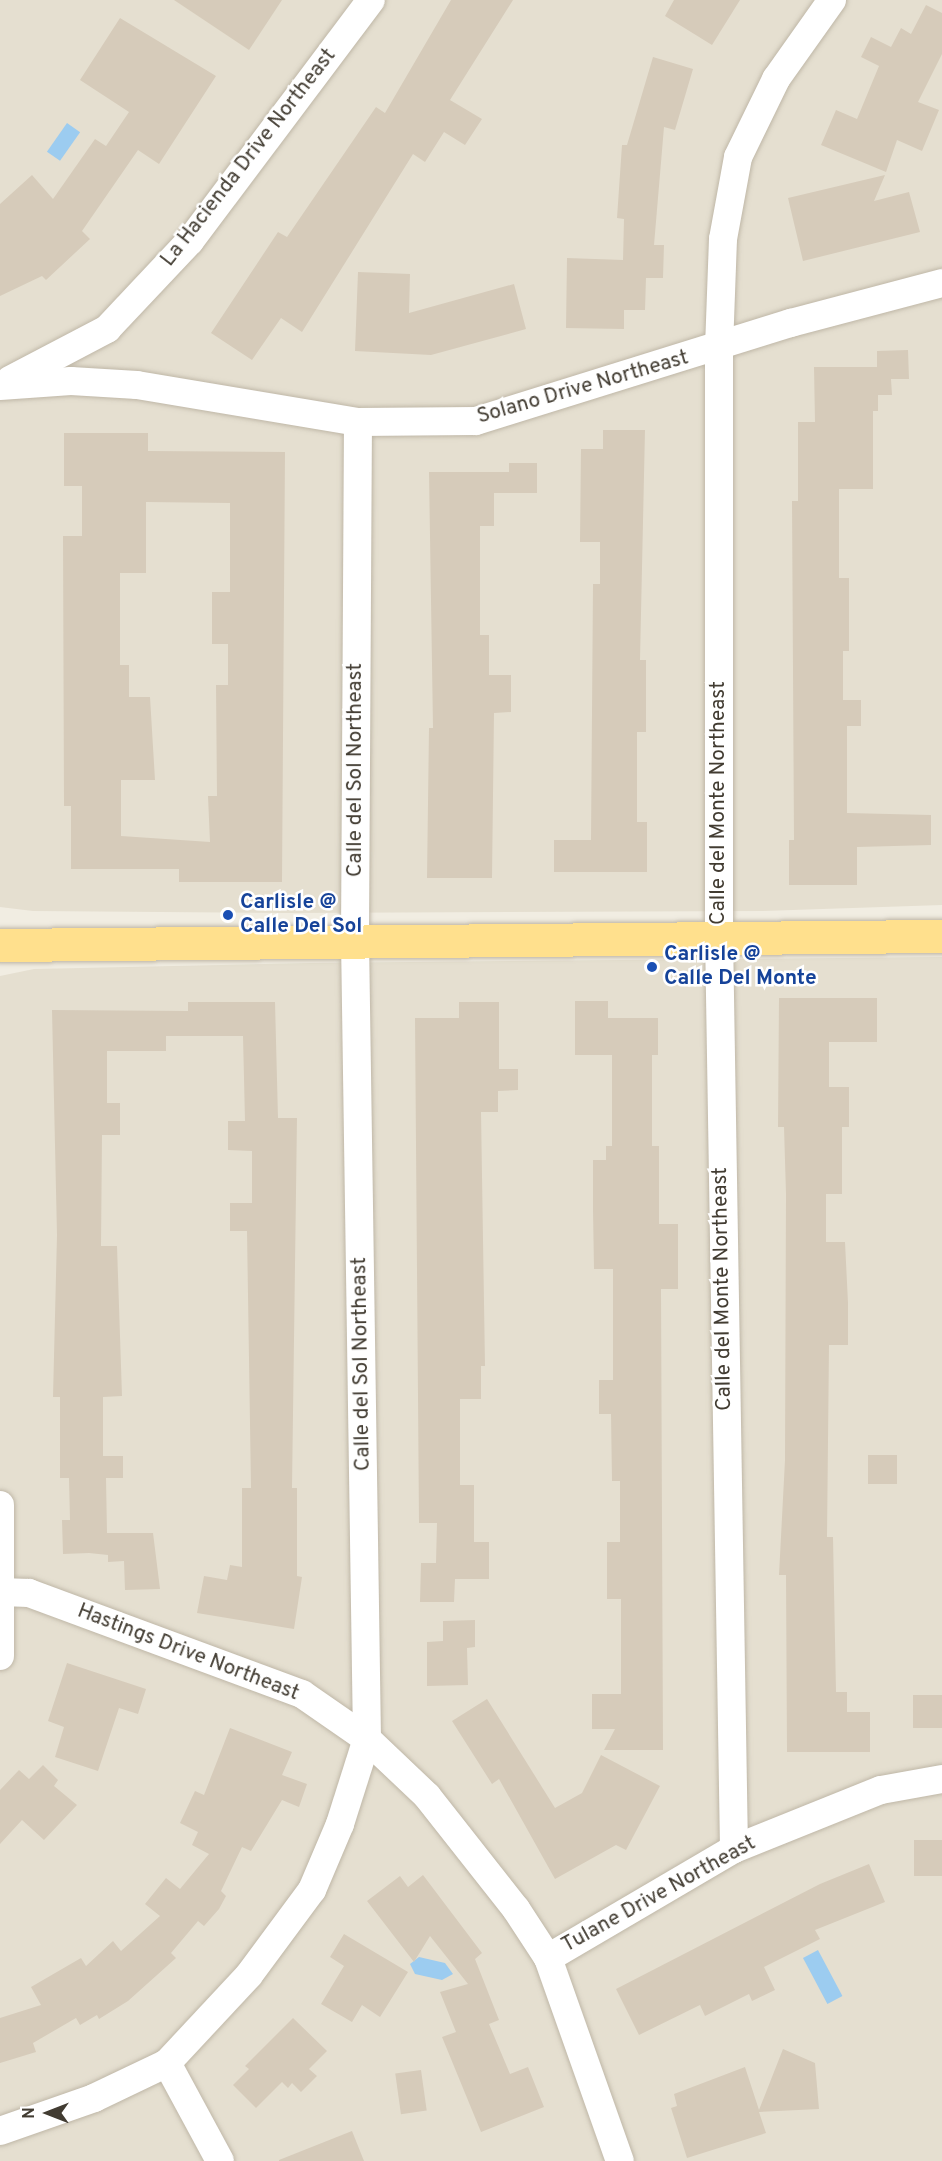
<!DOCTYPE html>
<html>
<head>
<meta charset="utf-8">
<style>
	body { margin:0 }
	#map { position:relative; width:942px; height:2161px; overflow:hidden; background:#f1ede2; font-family:Overpass,sans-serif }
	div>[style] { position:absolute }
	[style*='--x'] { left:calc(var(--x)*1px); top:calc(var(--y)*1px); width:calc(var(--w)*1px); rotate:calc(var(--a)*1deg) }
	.residential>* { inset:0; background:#e5dfd0 }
	.water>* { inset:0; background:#9cccf0; transform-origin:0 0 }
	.building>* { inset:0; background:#d6cbba; transform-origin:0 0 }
	.roads { filter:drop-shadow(0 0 2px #bfb7a7) drop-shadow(0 0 2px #bfb7a7) }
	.minor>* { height:28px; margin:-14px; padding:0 14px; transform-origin:14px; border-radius:14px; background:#fff }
	.major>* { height:33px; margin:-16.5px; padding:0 16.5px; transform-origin:16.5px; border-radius:16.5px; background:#ffe08d }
	.dots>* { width:16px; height:16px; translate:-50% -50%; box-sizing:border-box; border:3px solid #fff; border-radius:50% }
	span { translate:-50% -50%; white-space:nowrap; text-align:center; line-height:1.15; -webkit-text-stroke:5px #fff; paint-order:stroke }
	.street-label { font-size:21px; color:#423c32 }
	.transit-label { font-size:21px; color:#164399; font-weight:700 }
	.left { translate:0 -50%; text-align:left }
	.north { position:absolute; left:18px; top:2083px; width:60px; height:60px; -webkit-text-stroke:4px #fff; paint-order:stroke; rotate:270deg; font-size:16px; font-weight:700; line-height:24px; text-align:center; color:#423c32 }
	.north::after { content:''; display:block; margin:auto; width:21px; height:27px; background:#423c32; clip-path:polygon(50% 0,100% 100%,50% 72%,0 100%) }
</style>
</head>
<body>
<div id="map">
	<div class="residential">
		<i style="clip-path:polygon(0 0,942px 0,942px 905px,763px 911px,285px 913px,33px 911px,0 907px)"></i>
		<i style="clip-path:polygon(942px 957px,942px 2161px,0 2161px,0 976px,34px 969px,310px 963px)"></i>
	</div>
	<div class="water">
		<i style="left:67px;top:123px;width:16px;height:35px;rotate:35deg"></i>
		<i style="left:818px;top:1950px;width:52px;height:17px;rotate:62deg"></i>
		<i style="clip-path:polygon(419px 1957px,445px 1963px,453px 1974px,442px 1980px,415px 1974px,410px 1964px)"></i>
	</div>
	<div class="building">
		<i style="clip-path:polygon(174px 0,282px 0,249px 50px)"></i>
		<i style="clip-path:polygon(451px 0,513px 0,450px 100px,482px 119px,465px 145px,444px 132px,425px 162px,413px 154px,302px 332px,281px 318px,252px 360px,211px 333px,278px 232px,287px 237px,376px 107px,385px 113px)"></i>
		<i style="clip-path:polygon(674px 0,740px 0,712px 45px,665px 16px)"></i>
		<i style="clip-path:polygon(926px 5px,942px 13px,942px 54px,918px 102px,939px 110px,922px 151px,897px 140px,886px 172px,821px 145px,836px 110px,857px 119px,879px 66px,861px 57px,871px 37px,891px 47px,901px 28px,911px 34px)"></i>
		<i style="clip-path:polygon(120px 18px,216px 76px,159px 164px,138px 150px,82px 231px,90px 239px,46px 280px,42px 276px,0 296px,0 204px,32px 175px,53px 199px,95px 139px,106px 146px,129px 112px,80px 80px)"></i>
		<i style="clip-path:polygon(653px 57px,693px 69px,675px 130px,664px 127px,654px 245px,664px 245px,663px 278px,646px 278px,645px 310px,624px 310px,624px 329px,566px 328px,567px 258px,623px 260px,624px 219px,617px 218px,622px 145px,627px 145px)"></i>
		<i style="clip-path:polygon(885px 175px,874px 201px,909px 192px,920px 232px,803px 261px,788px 198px)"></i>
		<i style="clip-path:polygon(358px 272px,410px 274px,409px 313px,514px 284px,526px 329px,431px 355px,355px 351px)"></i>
		<i style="clip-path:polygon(908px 350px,909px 379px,891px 379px,892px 395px,878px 395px,878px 411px,873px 411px,873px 489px,839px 489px,839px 578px,849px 578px,849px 651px,843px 651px,843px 700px,861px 700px,861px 726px,847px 726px,847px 813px,931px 815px,931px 845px,857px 847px,857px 885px,789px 885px,789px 840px,794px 840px,792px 501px,798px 501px,798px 422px,815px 422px,814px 367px,877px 367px,877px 351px)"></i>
		<i style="clip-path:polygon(603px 430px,645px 430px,640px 660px,646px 660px,646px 732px,637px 732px,637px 822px,647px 822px,647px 872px,554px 872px,554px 840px,591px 840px,593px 584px,600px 584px,600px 542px,580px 542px,581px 449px,603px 449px)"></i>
		<i style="clip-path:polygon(evenodd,64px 433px,148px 433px,148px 451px,285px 452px,282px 882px,179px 882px,179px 869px,71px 869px,71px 806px,64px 806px,63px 536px,82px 536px,82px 486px,64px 486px,64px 433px,146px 502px,230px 503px,230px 592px,212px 592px,212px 644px,228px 644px,228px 685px,216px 685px,217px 796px,208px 796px,210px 842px,121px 836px,121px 780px,155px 780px,150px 697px,129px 697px,129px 665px,120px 665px,120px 573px,146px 573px,146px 502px)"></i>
		<i style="clip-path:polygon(509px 463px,537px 463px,537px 493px,494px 493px,494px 526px,480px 526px,480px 635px,489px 635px,489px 675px,511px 675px,511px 712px,494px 713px,492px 878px,427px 878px,429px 728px,433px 728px,429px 472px,509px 472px)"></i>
		<i style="clip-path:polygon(779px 998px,877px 998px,877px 1042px,829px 1042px,829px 1087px,849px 1087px,849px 1127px,842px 1127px,842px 1194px,826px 1194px,826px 1242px,845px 1242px,848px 1303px,848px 1345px,829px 1345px,827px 1537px,833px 1537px,836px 1692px,847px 1692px,847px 1712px,870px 1712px,870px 1752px,787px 1752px,786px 1575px,779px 1575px,785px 1460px,786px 1194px,784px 1127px,778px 1127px)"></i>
		<i style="clip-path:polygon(575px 1001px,608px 1001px,608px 1018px,658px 1018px,658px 1055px,652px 1055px,652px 1146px,659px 1146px,659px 1224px,678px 1224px,678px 1289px,661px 1289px,663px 1750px,604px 1750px,615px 1729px,592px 1729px,592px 1694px,621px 1694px,621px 1599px,607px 1599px,607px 1542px,620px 1542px,620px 1481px,612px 1481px,611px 1414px,599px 1414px,599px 1380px,613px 1380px,613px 1269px,594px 1269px,593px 1210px,593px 1160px,606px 1160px,606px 1146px,612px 1146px,612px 1055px,575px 1055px)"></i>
		<i style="clip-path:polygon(188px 1002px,275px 1002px,278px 1118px,297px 1118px,292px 1488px,297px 1488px,297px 1576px,302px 1577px,294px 1629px,197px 1613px,204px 1576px,227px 1580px,230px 1565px,242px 1567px,242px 1488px,251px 1488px,247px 1231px,230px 1231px,230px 1203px,252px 1203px,252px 1151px,228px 1150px,228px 1121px,245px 1121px,243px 1036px,166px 1036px,166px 1051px,107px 1051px,107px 1103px,120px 1103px,120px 1135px,102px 1135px,101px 1246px,117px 1246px,122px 1396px,103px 1397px,103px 1456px,123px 1456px,123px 1478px,106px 1478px,107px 1533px,153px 1533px,160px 1589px,125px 1590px,124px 1561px,108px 1562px,108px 1555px,89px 1553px,63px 1554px,62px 1520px,70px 1520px,69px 1478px,60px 1478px,60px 1397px,53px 1397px,57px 1235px,52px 1010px,188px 1011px)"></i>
		<i style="clip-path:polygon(459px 1002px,499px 1002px,499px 1069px,518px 1069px,518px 1090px,498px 1091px,498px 1112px,481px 1112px,485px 1366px,481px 1366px,481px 1399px,460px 1399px,460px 1485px,474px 1485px,474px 1542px,489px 1542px,489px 1579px,455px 1579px,454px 1602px,420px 1602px,421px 1563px,436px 1563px,437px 1523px,419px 1523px,415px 1018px,459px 1018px)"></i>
		<i style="left:868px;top:1455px;width:29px;height:29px"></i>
		<i style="clip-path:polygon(475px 1620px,475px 1647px,467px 1648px,468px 1685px,427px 1686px,427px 1642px,443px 1641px,443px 1621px)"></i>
		<i style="clip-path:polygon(67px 1663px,146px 1689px,138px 1714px,119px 1708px,98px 1771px,55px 1757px,64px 1727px,48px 1721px)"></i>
		<i style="left:913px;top:1695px;width:29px;height:33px"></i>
		<i style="clip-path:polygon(487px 1699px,555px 1808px,582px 1793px,601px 1755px,660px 1786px,626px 1850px,616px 1845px,555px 1879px,499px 1779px,492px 1784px,452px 1721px)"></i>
		<i style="clip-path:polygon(230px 1728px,292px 1752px,282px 1775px,307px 1784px,299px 1807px,282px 1800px,251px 1851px,242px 1847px,221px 1891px,226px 1896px,219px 1909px,204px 1926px,198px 1921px,171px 1953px,176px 1958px,128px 2001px,99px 2019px,97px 2015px,80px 2025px,76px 2018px,33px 2043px,36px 2052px,0 2063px,0 2018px,41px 2005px,31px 1987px,81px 1958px,86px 1966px,113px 1941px,121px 1951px,160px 1916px,145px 1904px,166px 1878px,180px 1889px,209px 1854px,192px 1845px,198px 1832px,180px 1823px,195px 1791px,204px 1795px)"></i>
		<i style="clip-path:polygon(43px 1765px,58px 1780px,54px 1786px,77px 1805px,44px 1840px,22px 1820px,0 1844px,0 1790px,19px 1770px,29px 1779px)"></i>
		<i style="left:914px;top:1840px;width:28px;height:36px"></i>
		<i style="clip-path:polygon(869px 1864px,885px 1902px,815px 1930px,820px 1939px,764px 1967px,775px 1990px,752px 2001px,749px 1994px,705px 2016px,700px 2005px,639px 2035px,616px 1989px,820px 1884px)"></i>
		<i style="clip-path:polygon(423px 1875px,482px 1953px,475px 1959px,499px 2020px,489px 2024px,510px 2074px,528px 2067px,544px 2107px,481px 2132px,442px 2037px,456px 2032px,440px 1992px,468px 1984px,430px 1936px,414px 1962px,367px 1901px,400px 1876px,408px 1887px)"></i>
		<i style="clip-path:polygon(344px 1934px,408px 1972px,380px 2017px,362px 2005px,352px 2022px,321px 2004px,344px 1966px,330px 1957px)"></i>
		<i style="clip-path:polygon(293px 2018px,327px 2051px,309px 2069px,317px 2076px,301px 2092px,292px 2083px,288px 2088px,282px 2082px,256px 2108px,233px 2085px,249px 2069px,245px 2066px)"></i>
		<i style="clip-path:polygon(783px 2049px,815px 2063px,819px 2109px,759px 2112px,766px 2133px,687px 2158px,671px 2108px,677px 2106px,674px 2094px,745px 2067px,759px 2110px)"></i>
		<i style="left:421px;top:2070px;width:41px;height:26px;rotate:82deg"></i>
		<i style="clip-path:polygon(352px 2131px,364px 2161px,279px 2161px,279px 2160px)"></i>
	</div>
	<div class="roads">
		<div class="minor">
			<i style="--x:10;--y:380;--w:110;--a:-27.7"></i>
			<i style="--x:107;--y:329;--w:121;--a:-46.7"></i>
			<i style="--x:190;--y:241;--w:301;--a:-53.1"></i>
			<i style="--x:0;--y:386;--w:71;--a:-4"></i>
			<i style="--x:71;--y:381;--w:66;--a:3.5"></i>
			<i style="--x:137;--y:385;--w:224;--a:9.5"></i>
			<i style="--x:358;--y:422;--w:118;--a:-0.5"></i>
			<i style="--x:476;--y:421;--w:330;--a:-17.3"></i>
			<i style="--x:791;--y:323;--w:156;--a:-14.8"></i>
			<i style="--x:0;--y:1505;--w:151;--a:90"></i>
			<i style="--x:1;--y:1592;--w:28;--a:2"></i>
			<i style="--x:29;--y:1593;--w:291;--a:20.3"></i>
			<i style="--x:302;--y:1694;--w:79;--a:34.7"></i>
			<i style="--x:367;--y:1739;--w:83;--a:43.5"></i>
			<i style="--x:427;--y:1796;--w:144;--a:51.8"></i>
			<i style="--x:516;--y:1909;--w:59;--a:56.9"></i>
			<i style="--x:548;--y:1958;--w:215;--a:70.5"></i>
			<i style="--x:734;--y:1849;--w:911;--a:-90.94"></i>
			<i style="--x:719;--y:938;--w:590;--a:-90"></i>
			<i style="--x:719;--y:348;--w:109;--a:-87.9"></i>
			<i style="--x:723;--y:239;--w:83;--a:-79.6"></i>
			<i style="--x:738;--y:157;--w:87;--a:-64"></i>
			<i style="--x:776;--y:79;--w:97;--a:-54.7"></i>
			<i style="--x:548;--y:1958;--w:216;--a:-30.4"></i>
			<i style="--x:734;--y:1849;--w:158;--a:-21.9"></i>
			<i style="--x:881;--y:1790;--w:62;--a:-10.2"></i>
			<i style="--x:167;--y:2063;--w:111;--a:61.6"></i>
			<i style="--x:0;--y:2131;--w:100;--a:-19.3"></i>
			<i style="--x:94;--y:2098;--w:81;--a:-25.6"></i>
			<i style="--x:167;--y:2063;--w:120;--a:-47"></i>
			<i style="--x:249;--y:1975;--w:106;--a:-53.5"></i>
			<i style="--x:312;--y:1890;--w:72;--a:-67"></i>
			<i style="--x:340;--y:1824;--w:89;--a:-72.4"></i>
			<i style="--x:367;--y:1739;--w:800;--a:-90.86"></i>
			<i style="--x:355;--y:939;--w:517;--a:-89.67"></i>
		</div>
		<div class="major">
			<i style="--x:0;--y:945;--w:942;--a:-0.55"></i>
		</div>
	</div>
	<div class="dots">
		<i style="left:228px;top:915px;background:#1a4fb4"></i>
		<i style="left:652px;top:967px;background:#1a4fb4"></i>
	</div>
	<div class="street-label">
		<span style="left:249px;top:158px;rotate:-52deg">La Hacienda Drive Northeast</span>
		<span style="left:583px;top:388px;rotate:-16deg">Solano Drive Northeast</span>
		<span style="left:356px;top:770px;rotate:-90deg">Calle del Sol Northeast</span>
		<span style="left:719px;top:803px;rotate:-90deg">Calle del Monte Northeast</span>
		<span style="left:723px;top:1289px;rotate:-91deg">Calle del Monte Northeast</span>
		<span style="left:362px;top:1364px;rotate:-91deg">Calle del Sol Northeast</span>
		<span style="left:188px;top:1653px;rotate:21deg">Hastings Drive Northeast</span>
		<span style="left:659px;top:1895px;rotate:-29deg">Tulane Drive Northeast</span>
	</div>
	<div class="transit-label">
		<span class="left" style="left:240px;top:915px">Carlisle @<br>Calle Del Sol</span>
		<span class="left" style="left:664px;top:967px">Carlisle @<br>Calle Del Monte</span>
	</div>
	<div class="north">N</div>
</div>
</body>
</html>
